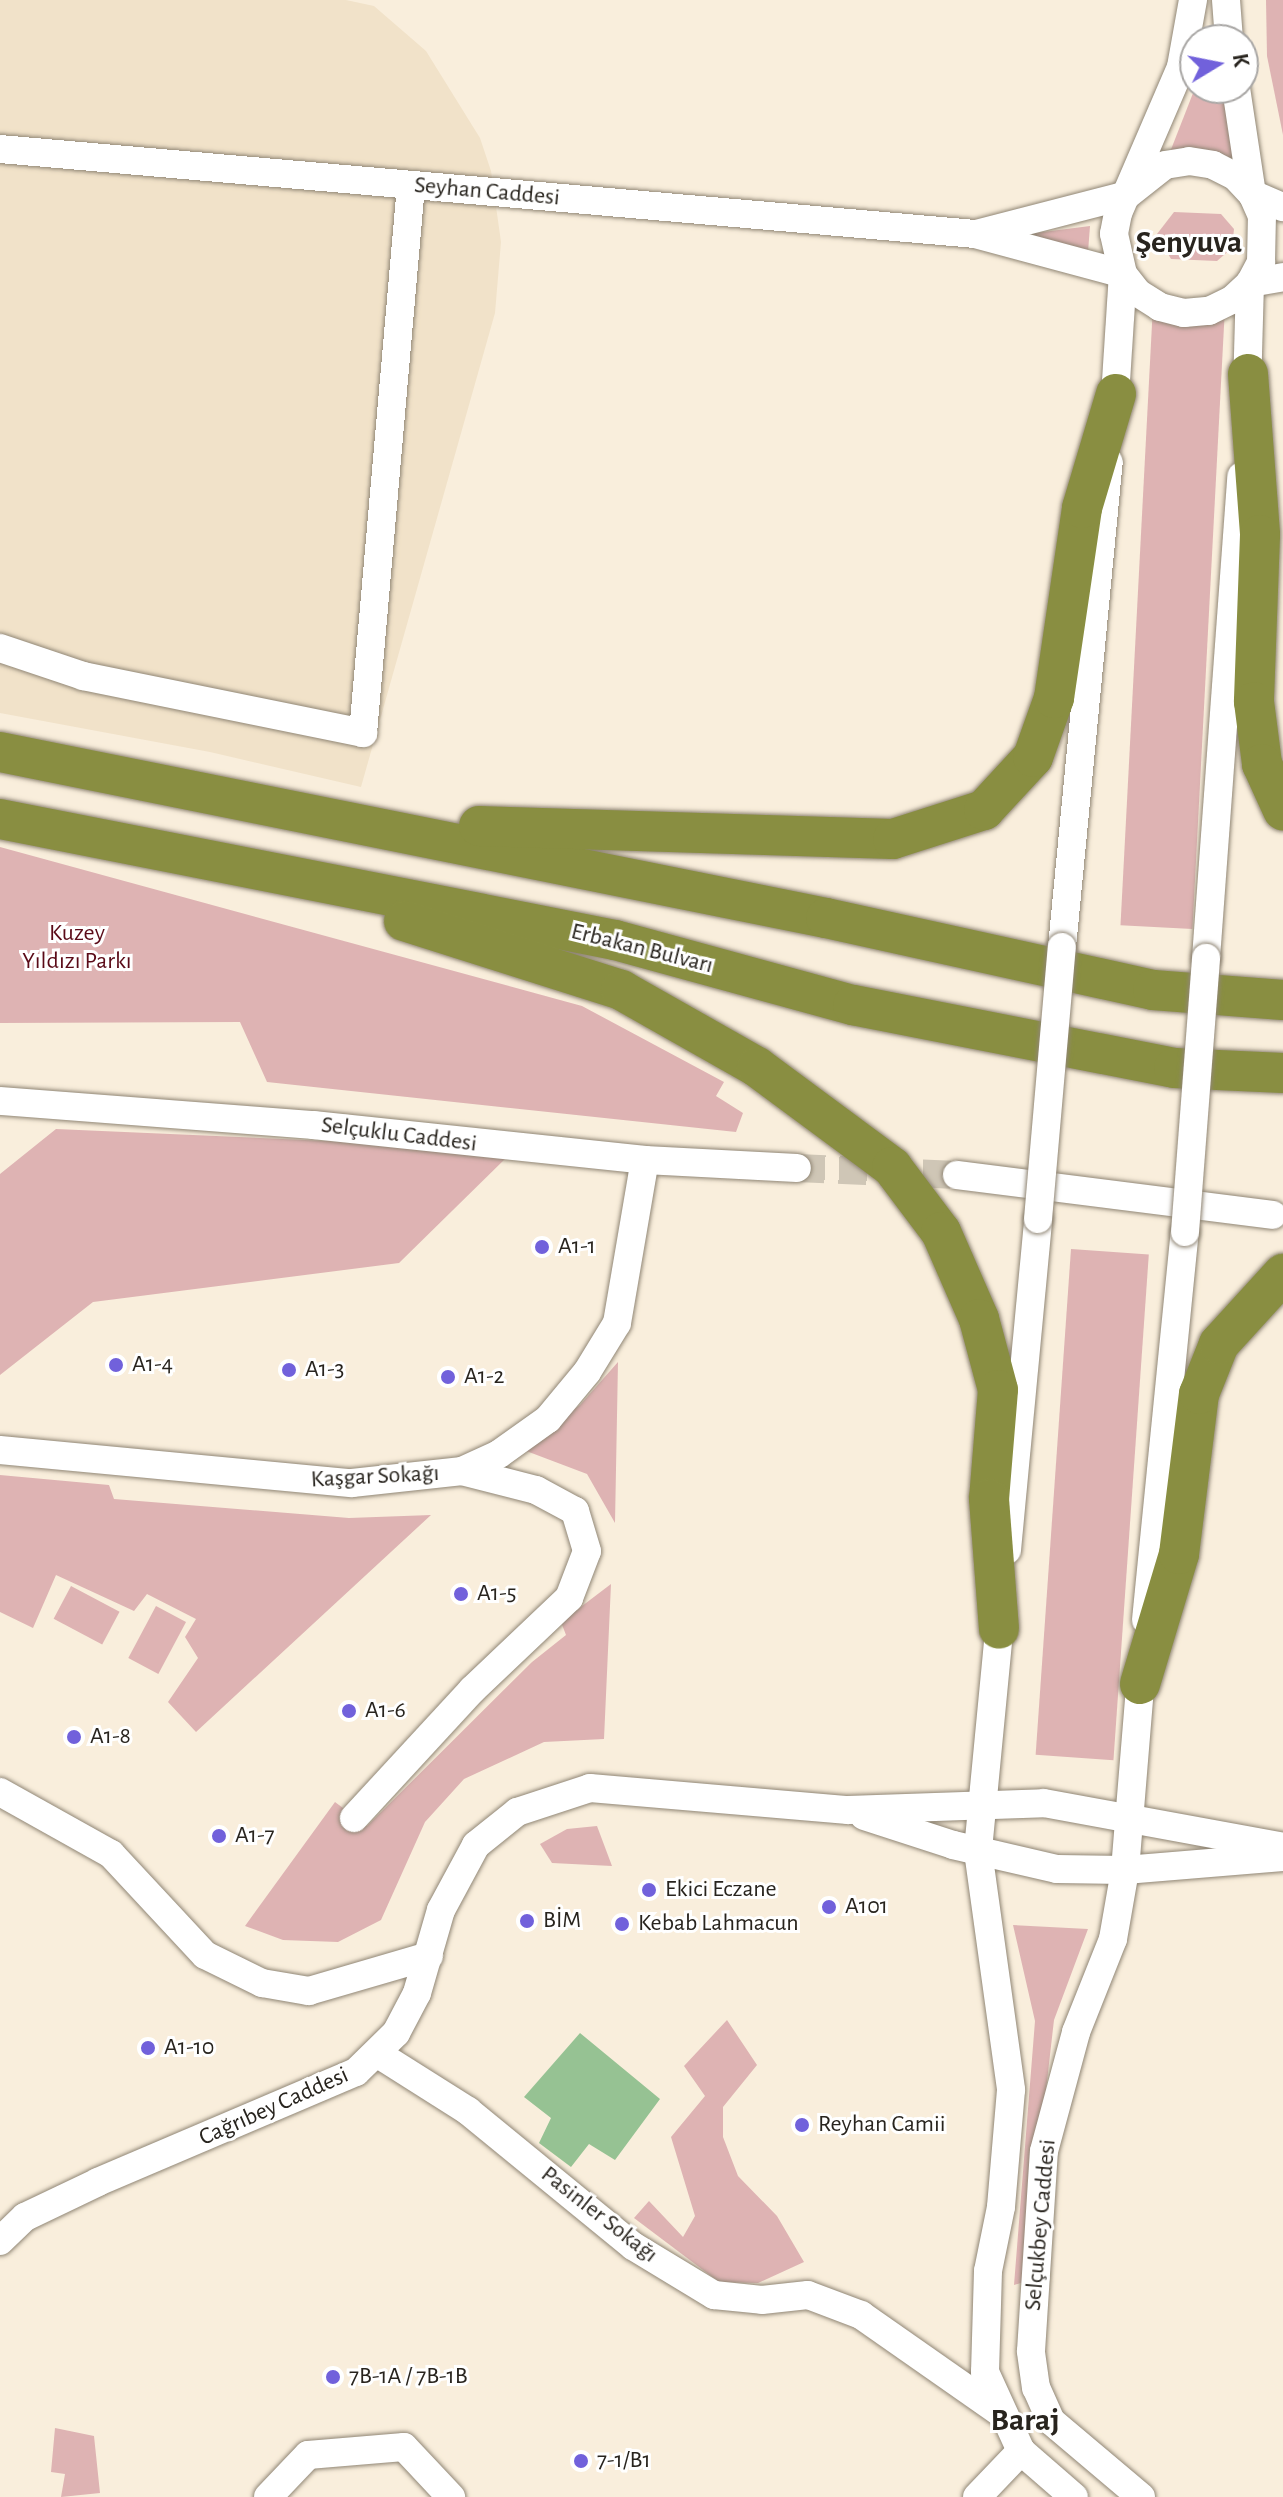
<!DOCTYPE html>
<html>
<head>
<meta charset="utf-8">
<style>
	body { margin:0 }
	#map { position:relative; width:1283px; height:2497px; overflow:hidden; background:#f9eedc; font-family:"Alegreya Sans",sans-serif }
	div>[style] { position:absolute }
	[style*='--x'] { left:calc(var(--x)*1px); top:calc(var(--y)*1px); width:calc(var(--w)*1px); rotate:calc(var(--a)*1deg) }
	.built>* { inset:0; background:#f1e2c9 }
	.green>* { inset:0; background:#deb3b3; transform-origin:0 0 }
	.water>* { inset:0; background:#96c293 }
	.minor-tunnel>* { height:28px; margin-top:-14px; transform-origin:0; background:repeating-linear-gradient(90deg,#cfc6b6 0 28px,transparent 0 42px) }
	.roads { filter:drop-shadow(0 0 2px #908675) drop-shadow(0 0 2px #908675) }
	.minor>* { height:28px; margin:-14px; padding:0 14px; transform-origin:14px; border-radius:14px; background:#fff }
	.highway>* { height:40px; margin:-20px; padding:0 20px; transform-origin:20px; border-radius:20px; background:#898e41 }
	.bridges { filter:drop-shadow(0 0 2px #908675) drop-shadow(0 0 2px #908675) }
	.minor-bridge>* { height:28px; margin:-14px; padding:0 14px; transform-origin:14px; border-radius:14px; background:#fff }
	.dots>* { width:22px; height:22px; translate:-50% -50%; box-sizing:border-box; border:4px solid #fff; border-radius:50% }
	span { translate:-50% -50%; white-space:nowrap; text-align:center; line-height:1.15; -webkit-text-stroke:6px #fff; paint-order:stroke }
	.street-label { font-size:24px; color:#28241e }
	.park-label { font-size:24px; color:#5a0a17 }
	.poi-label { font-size:24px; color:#28241e }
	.left { translate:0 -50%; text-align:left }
	.district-label { font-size:32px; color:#28241e; font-weight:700 }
	.north { position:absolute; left:1179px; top:24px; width:80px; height:80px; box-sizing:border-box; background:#fff; border:2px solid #a9a7a5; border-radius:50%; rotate:80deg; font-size:22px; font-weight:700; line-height:32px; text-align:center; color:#28241e }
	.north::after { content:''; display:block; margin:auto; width:28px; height:36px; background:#7161db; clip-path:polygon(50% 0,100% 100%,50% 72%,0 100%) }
</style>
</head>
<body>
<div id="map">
	<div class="built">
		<i style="clip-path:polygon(0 0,346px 0,374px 6px,426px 51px,480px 138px,491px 171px,501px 242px,495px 313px,361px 787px,210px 752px,0 713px)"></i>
	</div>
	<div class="green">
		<i style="clip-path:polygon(1266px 0,1283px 0,1283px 135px,1267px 56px)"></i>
		<i style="clip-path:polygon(1195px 88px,1228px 88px,1237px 165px,1170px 152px)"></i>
		<i style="clip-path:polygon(1174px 212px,1221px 214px,1234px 229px,1232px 248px,1217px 261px,1171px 259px,1157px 234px)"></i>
		<i style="clip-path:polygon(1090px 226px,1088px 252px,1013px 236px)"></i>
		<i style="left:1153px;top:305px;width:72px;height:621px;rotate:3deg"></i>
		<i style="clip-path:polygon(0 847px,582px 1006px,724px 1082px,716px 1096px,743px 1113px,736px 1132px,267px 1082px,240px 1022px,0 1023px)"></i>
		<i style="clip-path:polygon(56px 1129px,350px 1142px,506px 1158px,399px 1263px,93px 1302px,0 1375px,0 1174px)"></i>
		<i style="left:1071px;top:1249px;width:78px;height:507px;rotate:4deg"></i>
		<i style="clip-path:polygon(618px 1362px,615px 1523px,587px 1474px,521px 1449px,580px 1405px)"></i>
		<i style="clip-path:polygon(0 1475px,109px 1485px,114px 1499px,349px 1518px,431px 1515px,196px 1732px,168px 1702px,198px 1658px,185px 1637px,196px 1619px,147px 1594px,134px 1611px,56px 1575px,33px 1628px,0 1612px)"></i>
		<i style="clip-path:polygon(611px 1584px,604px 1739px,544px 1742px,464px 1779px,425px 1822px,381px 1920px,338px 1942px,283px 1940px,245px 1926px,335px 1802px,367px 1826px,532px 1662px,566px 1635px,561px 1622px)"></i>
		<i style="left:71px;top:1586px;width:55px;height:37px;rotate:28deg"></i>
		<i style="left:156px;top:1606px;width:34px;height:59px;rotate:28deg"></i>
		<i style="clip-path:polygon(597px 1826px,612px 1866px,552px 1863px,540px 1844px,567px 1829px)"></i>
		<i style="clip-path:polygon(1013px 1925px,1088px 1929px,1054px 2020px,1024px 2282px,1014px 2285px,1035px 2021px)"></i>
		<i style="clip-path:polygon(727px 2020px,757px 2065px,723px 2107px,723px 2137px,738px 2176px,777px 2216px,804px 2262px,758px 2283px,719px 2282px,634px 2218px,649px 2201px,683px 2237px,695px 2216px,671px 2137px,705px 2096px,684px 2066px)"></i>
		<i style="clip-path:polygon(55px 2428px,94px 2436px,100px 2493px,61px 2497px,65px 2474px,51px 2472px)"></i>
	</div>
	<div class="water">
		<i style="clip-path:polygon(580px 2033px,660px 2099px,615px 2160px,589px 2144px,571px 2167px,539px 2143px,551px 2118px,524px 2097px)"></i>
	</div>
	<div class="minor-tunnel">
		<i style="--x:797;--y:1168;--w:160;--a:2.5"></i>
	</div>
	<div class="roads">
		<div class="minor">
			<i style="--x:1193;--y:0;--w:68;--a:100.2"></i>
			<i style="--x:1181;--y:67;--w:159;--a:113.3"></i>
			<i style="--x:1118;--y:213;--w:21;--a:101"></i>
			<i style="--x:1114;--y:234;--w:41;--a:77.3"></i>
			<i style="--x:1123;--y:274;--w:24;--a:52"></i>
			<i style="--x:1138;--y:293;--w:26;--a:32"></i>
			<i style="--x:1160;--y:307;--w:25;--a:14"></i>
			<i style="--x:1184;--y:313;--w:25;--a:-5"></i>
			<i style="--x:1209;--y:311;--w:25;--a:-26"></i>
			<i style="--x:1232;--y:300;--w:25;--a:-43"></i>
			<i style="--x:1250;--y:283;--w:24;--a:-62"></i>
			<i style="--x:1261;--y:262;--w:46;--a:-88.8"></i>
			<i style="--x:1262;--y:216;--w:24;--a:-114"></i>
			<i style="--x:1252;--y:194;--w:107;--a:-98.6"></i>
			<i style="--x:1226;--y:0;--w:40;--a:85.7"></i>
			<i style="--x:0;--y:149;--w:979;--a:4.98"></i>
			<i style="--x:975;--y:234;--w:153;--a:15.1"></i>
			<i style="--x:976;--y:234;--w:156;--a:-14.5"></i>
			<i style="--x:1127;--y:195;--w:48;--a:-38.3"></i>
			<i style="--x:1165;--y:165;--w:24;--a:-9"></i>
			<i style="--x:1189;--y:161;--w:24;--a:9"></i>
			<i style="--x:1213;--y:165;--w:25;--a:27"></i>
			<i style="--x:1235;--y:176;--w:25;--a:47"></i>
			<i style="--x:1252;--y:194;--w:34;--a:23"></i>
			<i style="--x:1250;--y:283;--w:34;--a:-10"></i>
			<i style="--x:1247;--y:390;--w:107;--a:-88.4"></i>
			<i style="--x:1114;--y:412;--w:138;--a:-86.3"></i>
			<i style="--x:0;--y:648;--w:88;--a:18.6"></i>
			<i style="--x:83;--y:676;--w:286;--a:11.5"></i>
			<i style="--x:363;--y:733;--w:550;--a:-84.99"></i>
			<i style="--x:1062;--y:947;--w:487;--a:-84.5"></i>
			<i style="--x:1206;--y:958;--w:483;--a:-85.8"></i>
			<i style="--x:0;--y:1101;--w:314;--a:4.4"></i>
			<i style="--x:313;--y:1125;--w:334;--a:6"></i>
			<i style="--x:645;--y:1160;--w:152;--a:3"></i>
			<i style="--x:957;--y:1175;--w:318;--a:7.2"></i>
			<i style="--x:0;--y:1450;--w:354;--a:5.4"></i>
			<i style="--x:352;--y:1483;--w:111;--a:-6.2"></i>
			<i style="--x:462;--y:1471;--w:41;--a:-24.7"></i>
			<i style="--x:499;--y:1454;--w:60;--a:-35.5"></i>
			<i style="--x:548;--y:1419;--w:61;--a:-50.3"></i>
			<i style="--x:587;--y:1372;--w:57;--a:-58.5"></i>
			<i style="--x:617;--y:1323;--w:165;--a:-80.3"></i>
			<i style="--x:1007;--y:1550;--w:332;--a:-84.6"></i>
			<i style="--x:1001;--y:1611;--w:241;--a:95.5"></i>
			<i style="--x:978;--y:1851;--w:241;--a:82.1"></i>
			<i style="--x:1011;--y:2090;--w:117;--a:94.9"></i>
			<i style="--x:1001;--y:2207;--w:65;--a:101.5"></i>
			<i style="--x:988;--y:2271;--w:101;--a:91.7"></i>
			<i style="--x:985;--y:2372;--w:87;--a:65.5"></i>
			<i style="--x:1021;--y:2451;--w:70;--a:41"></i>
			<i style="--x:1146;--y:1620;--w:390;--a:-84.3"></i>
			<i style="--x:0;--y:1792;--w:127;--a:29.2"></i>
			<i style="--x:111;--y:1854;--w:138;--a:47.1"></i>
			<i style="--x:205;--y:1955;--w:64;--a:26.2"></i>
			<i style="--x:262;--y:1983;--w:48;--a:9.7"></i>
			<i style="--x:309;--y:1991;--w:125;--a:-16.3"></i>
			<i style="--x:864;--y:1816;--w:94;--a:18"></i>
			<i style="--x:953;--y:1845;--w:107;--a:13"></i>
			<i style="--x:1057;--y:1869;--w:68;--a:0.8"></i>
			<i style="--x:1125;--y:1870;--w:158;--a:-4.7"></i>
			<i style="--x:354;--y:1818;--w:174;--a:-47.3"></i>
			<i style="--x:472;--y:1690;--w:134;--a:-43.5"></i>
			<i style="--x:569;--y:1598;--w:50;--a:-69"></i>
			<i style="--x:587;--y:1551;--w:42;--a:-106.7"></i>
			<i style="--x:575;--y:1511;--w:44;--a:-151.7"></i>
			<i style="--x:536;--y:1490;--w:76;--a:-165.6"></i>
			<i style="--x:378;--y:2054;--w:107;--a:32.3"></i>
			<i style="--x:468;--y:2111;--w:213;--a:39.3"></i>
			<i style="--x:633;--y:2246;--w:95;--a:31.2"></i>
			<i style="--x:714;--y:2295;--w:48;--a:5.9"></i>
			<i style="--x:762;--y:2300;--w:46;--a:-6.2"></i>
			<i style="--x:808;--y:2295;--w:57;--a:20.7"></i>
			<i style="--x:861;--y:2315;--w:174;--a:35"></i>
			<i style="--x:0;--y:2241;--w:35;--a:-44"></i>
			<i style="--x:25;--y:2217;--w:81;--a:-25.6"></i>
			<i style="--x:98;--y:2182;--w:280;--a:-23.1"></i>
			<i style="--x:356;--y:2072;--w:56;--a:-44.3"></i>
			<i style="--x:396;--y:2033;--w:45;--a:-62.3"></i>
			<i style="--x:417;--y:1993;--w:86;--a:-73.9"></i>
			<i style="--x:441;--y:1910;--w:74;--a:-61.7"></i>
			<i style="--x:476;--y:1845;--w:53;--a:-38.8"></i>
			<i style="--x:517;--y:1812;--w:77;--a:-18.2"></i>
			<i style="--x:590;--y:1788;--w:259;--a:4.9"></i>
			<i style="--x:848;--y:1810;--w:196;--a:-2"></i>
			<i style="--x:1044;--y:1803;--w:243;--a:10.4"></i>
			<i style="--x:268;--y:2497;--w:58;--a:-46.4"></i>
			<i style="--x:308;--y:2455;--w:96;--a:-4.8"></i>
			<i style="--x:404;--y:2447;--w:69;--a:46.8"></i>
			<i style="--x:977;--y:2497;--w:64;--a:-46.3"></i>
			<i style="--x:1141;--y:2497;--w:118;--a:-139.8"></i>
			<i style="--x:1051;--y:2421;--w:36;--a:-114"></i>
			<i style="--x:1036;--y:2388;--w:37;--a:-98"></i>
			<i style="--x:1031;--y:2351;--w:200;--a:-86.3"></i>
			<i style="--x:1044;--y:2151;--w:123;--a:-74.9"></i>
			<i style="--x:1076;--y:2032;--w:100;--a:-68.3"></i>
			<i style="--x:1113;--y:1939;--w:70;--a:-80.1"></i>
			<i style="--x:1125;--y:1870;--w:206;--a:-85.3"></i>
		</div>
		<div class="highway">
			<i style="--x:1248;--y:374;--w:161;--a:85.7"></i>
			<i style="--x:1260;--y:535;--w:167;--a:92.1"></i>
			<i style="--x:1254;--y:702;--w:63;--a:82.6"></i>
			<i style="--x:1262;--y:764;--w:51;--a:65.5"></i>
			<i style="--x:0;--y:752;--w:843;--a:11.36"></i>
			<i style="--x:826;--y:918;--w:335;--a:12.4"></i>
			<i style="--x:1153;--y:990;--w:130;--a:4.4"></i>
			<i style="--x:0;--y:819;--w:627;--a:11.13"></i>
			<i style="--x:615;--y:940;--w:247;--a:15.3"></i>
			<i style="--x:853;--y:1005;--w:327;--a:11.1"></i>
			<i style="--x:1174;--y:1068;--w:109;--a:2.6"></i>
			<i style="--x:479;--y:826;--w:414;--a:1.8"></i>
			<i style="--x:893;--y:839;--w:96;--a:-17.7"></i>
			<i style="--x:984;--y:810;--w:72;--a:-47.2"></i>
			<i style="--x:1033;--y:757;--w:63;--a:-70.4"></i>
			<i style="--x:1054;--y:698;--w:192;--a:-81.6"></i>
			<i style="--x:1082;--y:508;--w:119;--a:-73.4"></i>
			<i style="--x:404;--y:921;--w:228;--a:17.6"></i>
			<i style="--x:621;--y:990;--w:156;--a:29.5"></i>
			<i style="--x:757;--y:1067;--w:168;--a:36.5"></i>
			<i style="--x:892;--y:1167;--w:81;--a:53"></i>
			<i style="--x:941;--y:1232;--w:95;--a:66.4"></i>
			<i style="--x:979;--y:1319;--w:73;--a:75"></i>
			<i style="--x:998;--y:1390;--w:109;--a:94.7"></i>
			<i style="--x:989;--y:1499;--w:130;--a:85.6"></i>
			<i style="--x:1140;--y:1684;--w:136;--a:-73.3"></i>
			<i style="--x:1179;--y:1554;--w:161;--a:-82.9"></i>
			<i style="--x:1199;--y:1394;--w:54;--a:-68.2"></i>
			<i style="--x:1219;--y:1344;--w:95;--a:-47.6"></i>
		</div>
	</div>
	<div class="bridges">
		<div class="minor-bridge">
			<i style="--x:1038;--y:1219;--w:273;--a:-85"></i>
			<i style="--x:1185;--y:1232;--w:275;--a:-85.6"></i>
		</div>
	</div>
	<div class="dots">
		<i style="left:542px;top:1247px;background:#7161db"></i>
		<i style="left:116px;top:1365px;background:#7161db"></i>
		<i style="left:289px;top:1370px;background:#7161db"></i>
		<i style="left:448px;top:1377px;background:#7161db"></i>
		<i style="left:461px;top:1594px;background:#7161db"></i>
		<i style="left:349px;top:1711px;background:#7161db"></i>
		<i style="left:74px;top:1737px;background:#7161db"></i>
		<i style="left:219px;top:1836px;background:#7161db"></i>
		<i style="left:649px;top:1890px;background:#7161db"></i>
		<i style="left:829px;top:1907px;background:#7161db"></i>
		<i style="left:527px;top:1921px;background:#7161db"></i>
		<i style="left:622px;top:1924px;background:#7161db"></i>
		<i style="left:148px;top:2048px;background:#7161db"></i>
		<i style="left:802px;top:2125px;background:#7161db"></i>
		<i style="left:333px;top:2377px;background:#7161db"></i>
		<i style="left:581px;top:2461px;background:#7161db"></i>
	</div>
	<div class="street-label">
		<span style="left:487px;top:192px;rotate:5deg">Seyhan Caddesi</span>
		<span style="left:642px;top:949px;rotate:14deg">Erbakan Bulvarı</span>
		<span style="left:399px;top:1135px;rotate:7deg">Selçuklu Caddesi</span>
		<span style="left:375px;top:1477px;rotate:-3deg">Kaşgar Sokağı</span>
		<span style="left:274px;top:2107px;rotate:-24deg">Cağrıbey Caddesi</span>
		<span style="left:599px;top:2215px;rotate:38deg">Pasinler Sokağı</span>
		<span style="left:1041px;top:2225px;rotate:-85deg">Selçukbey Caddesi</span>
	</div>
	<div class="park-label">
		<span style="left:77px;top:948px">Kuzey<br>Yıldızı Parkı</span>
	</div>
	<div class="poi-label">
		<span class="left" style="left:558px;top:1247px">A1-1</span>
		<span class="left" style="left:132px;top:1365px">A1-4</span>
		<span class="left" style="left:305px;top:1370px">A1-3</span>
		<span class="left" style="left:464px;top:1377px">A1-2</span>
		<span class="left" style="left:477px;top:1594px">A1-5</span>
		<span class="left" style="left:365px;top:1711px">A1-6</span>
		<span class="left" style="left:90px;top:1737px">A1-8</span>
		<span class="left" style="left:235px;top:1836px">A1-7</span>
		<span class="left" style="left:665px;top:1890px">Ekici Eczane</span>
		<span class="left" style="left:845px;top:1907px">A101</span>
		<span class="left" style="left:543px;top:1921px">BİM</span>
		<span class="left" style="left:638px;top:1924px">Kebab Lahmacun</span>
		<span class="left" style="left:164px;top:2048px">A1-10</span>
		<span class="left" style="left:818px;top:2125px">Reyhan Camii</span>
		<span class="left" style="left:349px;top:2377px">7B-1A / 7B-1B</span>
		<span class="left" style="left:597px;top:2461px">7-1/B1</span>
	</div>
	<div class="district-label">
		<span style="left:1189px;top:242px">Şenyuva</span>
		<span style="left:1025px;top:2420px">Baraj</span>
	</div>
	<div class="north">K</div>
</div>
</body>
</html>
